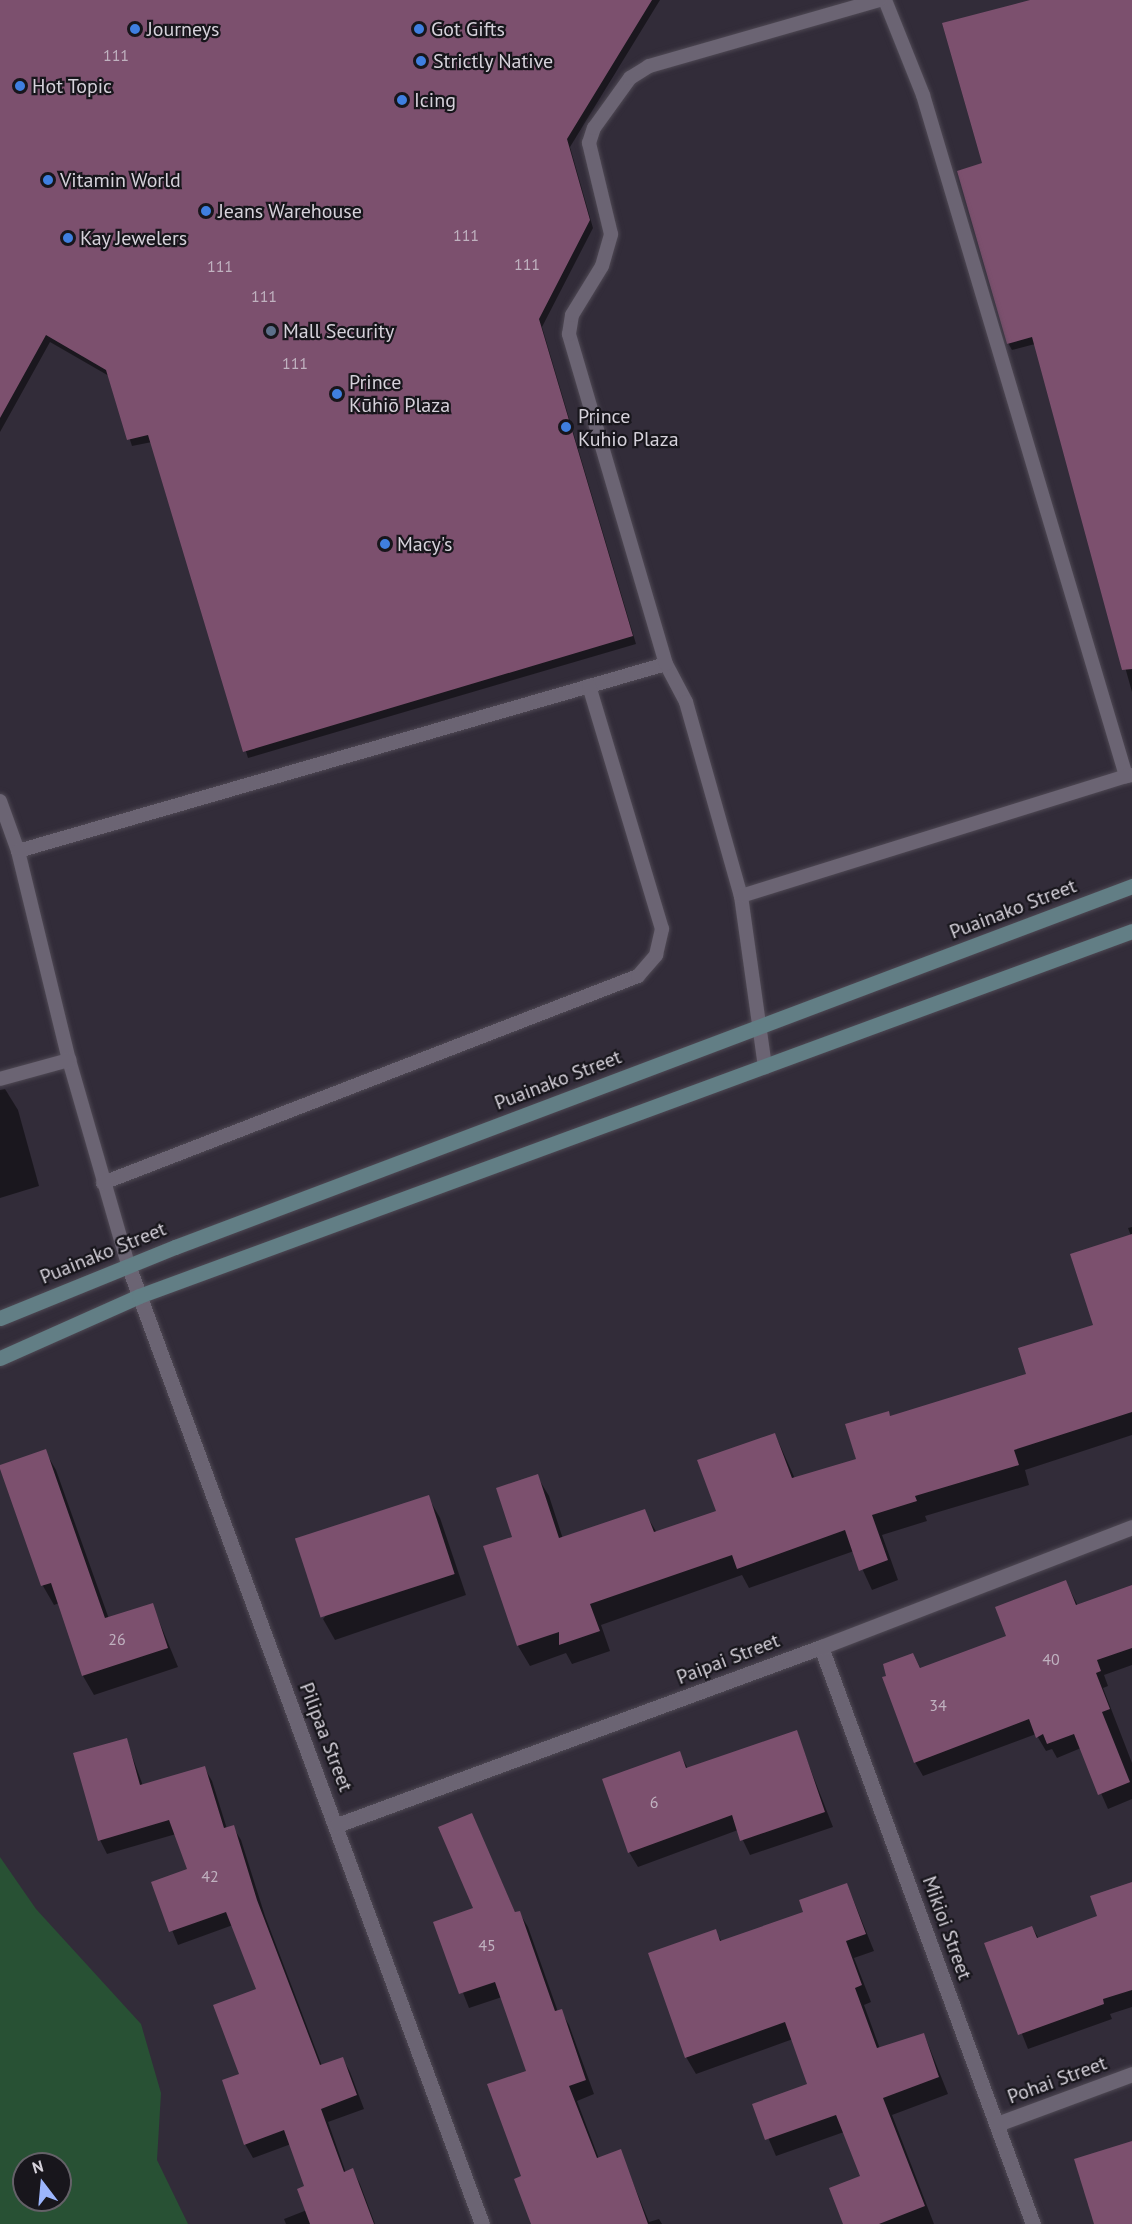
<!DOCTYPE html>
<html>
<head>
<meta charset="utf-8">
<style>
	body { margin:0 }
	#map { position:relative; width:1132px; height:2224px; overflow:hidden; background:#322c39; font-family:"PT Sans",sans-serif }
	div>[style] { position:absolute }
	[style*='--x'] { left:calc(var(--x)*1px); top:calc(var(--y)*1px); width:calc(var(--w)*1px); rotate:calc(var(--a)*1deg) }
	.green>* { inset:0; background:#285134 }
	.shadow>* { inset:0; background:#0007 }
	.building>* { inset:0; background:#7c506e; transform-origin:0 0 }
	.roads { filter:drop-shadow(0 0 2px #4f4954) drop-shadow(0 0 2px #4f4954) }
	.lane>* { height:14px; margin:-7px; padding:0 7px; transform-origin:7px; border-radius:7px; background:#6b6473 }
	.street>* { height:15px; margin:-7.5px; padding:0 7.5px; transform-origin:7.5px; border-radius:7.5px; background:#6b6473 }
	.secondary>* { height:15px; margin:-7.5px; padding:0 7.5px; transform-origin:7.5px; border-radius:7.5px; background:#627e85 }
	.dots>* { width:16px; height:16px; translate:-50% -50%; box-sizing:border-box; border:3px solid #18161c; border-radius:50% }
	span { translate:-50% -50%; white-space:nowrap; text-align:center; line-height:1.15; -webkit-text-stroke:4.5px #18161c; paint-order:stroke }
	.number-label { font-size:16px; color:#c0b2c0 }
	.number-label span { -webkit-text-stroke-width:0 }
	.poi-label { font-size:20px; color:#d6d2db }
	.left { translate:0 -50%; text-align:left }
	.street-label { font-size:20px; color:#d6d2db }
	.north { position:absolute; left:12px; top:2152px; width:60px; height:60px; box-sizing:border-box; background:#18161c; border:2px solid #646168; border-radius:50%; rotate:344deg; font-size:16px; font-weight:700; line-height:24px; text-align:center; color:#d6d2db }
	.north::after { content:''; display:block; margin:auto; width:21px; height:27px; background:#9bb5fd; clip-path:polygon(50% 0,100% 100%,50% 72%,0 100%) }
</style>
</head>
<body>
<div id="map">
	<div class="green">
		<i style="clip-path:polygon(evenodd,0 1857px,36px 1909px,141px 2024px,161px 2093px,157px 2160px,188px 2224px,0 2224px,0 1857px,24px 2164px,60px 2164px,60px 2200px,24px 2200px,24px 2164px)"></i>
	</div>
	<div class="shadow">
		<i style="clip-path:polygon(0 0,660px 0,570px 147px,593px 228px,542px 327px,636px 644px,248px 758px,152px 442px,132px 446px,109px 376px,50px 342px,0 432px)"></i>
		<i style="clip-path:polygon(1036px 0,1132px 0,1132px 692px,1035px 344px,1012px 350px,1008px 343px,984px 164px)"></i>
		<i style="clip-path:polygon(5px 1089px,18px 1110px,39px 1186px,0 1198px,0 1090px)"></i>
		<i style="clip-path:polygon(1132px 1227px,1132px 1435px,1025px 1470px,1029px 1485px,925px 1516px,927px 1521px,882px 1535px,898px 1580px,872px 1590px,854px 1551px,749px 1588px,742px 1575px,601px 1625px,610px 1651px,572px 1664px,566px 1653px,530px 1666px,518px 1646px,484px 1547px,514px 1538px,537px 1476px,549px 1496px,563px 1539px,644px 1511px,657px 1533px,718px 1512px,775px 1434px,795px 1479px,858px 1460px,888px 1413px,891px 1417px,1028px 1375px,1094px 1326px,1131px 1236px,1128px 1228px)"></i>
		<i style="clip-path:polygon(45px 1451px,56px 1470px,109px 1619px,152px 1604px,178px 1667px,94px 1695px,83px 1676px,59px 1603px,54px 1605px,43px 1586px,1px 1466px)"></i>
		<i style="clip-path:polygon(428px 1497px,440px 1518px,466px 1595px,335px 1640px,323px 1619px)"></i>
		<i style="clip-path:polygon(1066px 1582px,1078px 1606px,1132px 1587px,1132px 1665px,1104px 1675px,1108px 1686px,1103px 1688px,1132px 1763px,1132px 1799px,1108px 1809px,1081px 1748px,1057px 1758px,1052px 1749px,1046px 1751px,1036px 1734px,923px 1776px,915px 1762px,913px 1654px,921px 1669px,1008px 1637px)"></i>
		<i style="clip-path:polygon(796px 1732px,833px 1827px,750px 1855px,738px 1830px,638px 1867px,629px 1852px,679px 1752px,688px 1769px)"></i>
		<i style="clip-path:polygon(126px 1739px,143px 1786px,204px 1767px,212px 1781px,227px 1829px,233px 1827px,241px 1840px,265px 1916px,322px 2066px,343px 2059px,350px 2072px,364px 2109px,328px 2122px,346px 2173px,353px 2170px,360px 2184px,375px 2224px,286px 2224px,284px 2219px,307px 2210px,306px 2187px,291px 2144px,253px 2158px,245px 2144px,241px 2075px,258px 1990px,233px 1925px,178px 1945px,153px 1883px,189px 1870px,176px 1834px,107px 1854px,100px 1840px)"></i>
		<i style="clip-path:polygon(471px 1815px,516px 1914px,519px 1912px,528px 1927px,558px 2012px,561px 2011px,569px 2025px,594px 2094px,577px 2101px,599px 2159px,620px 2151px,649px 2222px,659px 2219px,662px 2224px,534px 2224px,523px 2177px,528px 2072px,502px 1997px,469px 2008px,435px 1922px,475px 1909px)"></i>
		<i style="clip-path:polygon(847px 1884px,874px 1951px,854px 1958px,871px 2002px,864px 2005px,880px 2049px,924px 2034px,948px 2094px,892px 2115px,934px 2224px,845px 2224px,862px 2177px,844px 2132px,776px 2156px,754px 2105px,809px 2085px,793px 2039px,696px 2074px,686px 2057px,715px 1931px,722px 1942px,805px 1912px)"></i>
		<i style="clip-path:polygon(1132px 1891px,1132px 2007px,1110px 2014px,1112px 2019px,1028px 2049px,986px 1944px,1032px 1927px,1039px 1939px,1099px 1917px)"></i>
	</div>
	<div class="building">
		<i style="clip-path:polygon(0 0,652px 0,567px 139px,590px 220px,539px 319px,633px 636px,243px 752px,148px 435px,127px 440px,106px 370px,46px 335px,0 418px)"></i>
		<i style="clip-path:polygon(1030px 0,1132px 0,1132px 669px,1122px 670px,1032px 337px,1007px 344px,957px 171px,982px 163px,942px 23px)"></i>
		<i style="clip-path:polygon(1132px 1234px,1132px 1412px,1014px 1450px,1019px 1465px,915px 1496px,917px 1501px,872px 1515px,888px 1560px,859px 1571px,845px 1530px,737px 1569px,732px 1555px,590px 1604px,600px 1631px,559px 1645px,559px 1632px,517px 1646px,483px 1546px,512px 1537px,496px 1488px,538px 1474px,559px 1538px,645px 1509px,654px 1532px,716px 1511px,697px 1460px,775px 1433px,792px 1478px,856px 1459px,845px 1424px,889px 1411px,890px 1416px,1026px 1374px,1018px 1348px,1093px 1325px,1070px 1254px)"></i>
		<i style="clip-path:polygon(46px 1449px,105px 1618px,153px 1603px,168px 1648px,82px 1676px,51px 1583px,41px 1586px,0 1469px,0 1465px)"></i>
		<i style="left:429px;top:1495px;width:83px;height:141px;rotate:72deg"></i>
		<i style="clip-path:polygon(1066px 1580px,1076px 1605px,1132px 1585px,1132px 1648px,1097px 1660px,1101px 1671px,1096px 1673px,1110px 1709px,1102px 1712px,1130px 1782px,1098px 1795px,1074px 1734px,1047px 1744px,1043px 1734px,1036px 1738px,1029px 1719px,914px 1763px,882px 1677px,886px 1676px,883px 1664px,913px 1653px,920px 1668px,1006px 1636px,995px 1607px)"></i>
		<i style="clip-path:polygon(797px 1730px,825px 1812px,740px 1841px,732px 1815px,628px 1853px,602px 1779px,680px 1751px,686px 1768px)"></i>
		<i style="clip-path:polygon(127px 1738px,140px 1785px,205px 1766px,224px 1828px,234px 1825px,257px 1900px,320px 2065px,343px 2057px,357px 2095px,321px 2109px,344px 2172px,353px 2168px,374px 2224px,310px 2224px,297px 2189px,304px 2186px,284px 2130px,244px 2145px,222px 2080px,239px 2074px,213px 2005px,256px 1989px,226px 1912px,169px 1932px,151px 1882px,187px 1869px,169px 1820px,98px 1841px,73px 1753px)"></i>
		<i style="clip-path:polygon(472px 1813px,515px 1912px,520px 1911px,555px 2011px,562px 2009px,586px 2080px,569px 2086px,597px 2158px,621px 2149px,648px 2224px,531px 2224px,514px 2179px,521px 2176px,487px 2084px,526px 2071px,495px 1982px,459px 1994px,433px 1922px,473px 1908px,438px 1827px)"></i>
		<i style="clip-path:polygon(1132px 1882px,1132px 1990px,1103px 1999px,1104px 2004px,1018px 2035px,984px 1943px,1032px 1926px,1037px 1938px,1097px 1916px,1090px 1896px)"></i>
		<i style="clip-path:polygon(847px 1883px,866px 1934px,846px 1941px,862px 1985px,855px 1988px,877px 2048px,924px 2033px,939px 2077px,883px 2098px,925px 2206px,879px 2224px,843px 2224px,829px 2188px,860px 2176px,836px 2115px,765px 2140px,752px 2104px,807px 2084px,785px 2022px,685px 2058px,648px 1953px,716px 1929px,720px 1941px,803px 1912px,799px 1900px)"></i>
		<i style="clip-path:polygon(1132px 2141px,1132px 2224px,1094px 2224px,1074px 2159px)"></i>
	</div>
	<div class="roads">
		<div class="lane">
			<i style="--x:885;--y:0;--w:102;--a:68.2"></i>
			<i style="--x:923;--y:95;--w:711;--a:73.4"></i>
			<i style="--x:1126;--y:776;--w:6;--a:-9"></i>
			<i style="--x:666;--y:664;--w:43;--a:62.2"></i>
			<i style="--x:686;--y:702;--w:202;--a:74.2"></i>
			<i style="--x:741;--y:896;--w:173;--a:82"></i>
			<i style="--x:0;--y:801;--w:53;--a:70.2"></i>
			<i style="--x:18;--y:851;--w:215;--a:76.3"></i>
			<i style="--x:69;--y:1060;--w:213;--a:73.9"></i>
			<i style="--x:18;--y:851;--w:674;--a:-16.1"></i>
			<i style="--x:666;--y:664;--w:344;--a:-106.4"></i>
			<i style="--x:569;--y:334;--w:19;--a:-81"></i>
			<i style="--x:572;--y:315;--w:57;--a:-58.5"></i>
			<i style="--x:602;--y:266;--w:33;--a:-74"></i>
			<i style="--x:611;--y:234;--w:94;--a:-103.6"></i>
			<i style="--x:589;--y:143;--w:16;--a:-72"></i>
			<i style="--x:594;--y:128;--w:62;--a:-54.2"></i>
			<i style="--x:630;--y:78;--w:22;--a:-32"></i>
			<i style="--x:649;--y:66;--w:239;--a:-16"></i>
			<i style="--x:741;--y:896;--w:403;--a:-17.3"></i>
			<i style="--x:0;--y:1079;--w:72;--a:-15.4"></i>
			<i style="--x:103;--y:1183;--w:574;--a:-21.15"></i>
			<i style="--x:638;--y:976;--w:28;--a:-49"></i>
			<i style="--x:656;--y:955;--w:27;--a:-77"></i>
			<i style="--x:662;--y:929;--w:254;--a:-106.7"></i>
		</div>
		<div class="street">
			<i style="--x:128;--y:1265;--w:1022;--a:69.74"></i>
			<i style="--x:821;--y:1647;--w:615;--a:69.83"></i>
			<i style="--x:337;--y:1825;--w:516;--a:-20.19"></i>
			<i style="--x:821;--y:1647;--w:333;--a:-21.1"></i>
			<i style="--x:997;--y:2124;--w:144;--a:-20.3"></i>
		</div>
		<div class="secondary">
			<i style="--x:0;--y:1318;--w:189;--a:-22.1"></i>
			<i style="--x:175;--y:1247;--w:1023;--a:-20.67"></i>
			<i style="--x:0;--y:1358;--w:152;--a:-24"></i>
			<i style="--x:139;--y:1296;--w:1058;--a:-20.18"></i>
		</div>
	</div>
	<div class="dots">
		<i style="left:135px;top:29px;background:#3f7fe0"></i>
		<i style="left:419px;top:29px;background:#3f7fe0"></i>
		<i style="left:421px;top:61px;background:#3f7fe0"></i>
		<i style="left:20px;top:86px;background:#3f7fe0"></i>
		<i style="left:402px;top:100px;background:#3f7fe0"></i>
		<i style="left:48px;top:180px;background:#3f7fe0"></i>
		<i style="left:206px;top:211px;background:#3f7fe0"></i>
		<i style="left:68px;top:238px;background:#3f7fe0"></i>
		<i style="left:271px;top:331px;background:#5c6f8a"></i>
		<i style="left:337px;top:394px;background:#3f7fe0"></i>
		<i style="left:566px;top:427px;background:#3f7fe0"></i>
		<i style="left:385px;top:544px;background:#3f7fe0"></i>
	</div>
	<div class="number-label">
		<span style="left:116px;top:55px">111</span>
		<span style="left:466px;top:235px">111</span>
		<span style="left:527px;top:264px">111</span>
		<span style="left:220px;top:266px">111</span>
		<span style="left:264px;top:296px">111</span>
		<span style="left:295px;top:363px">111</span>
		<span style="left:117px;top:1639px">26</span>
		<span style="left:1051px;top:1659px">40</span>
		<span style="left:938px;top:1705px">34</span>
		<span style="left:654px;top:1802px">6</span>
		<span style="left:210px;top:1876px">42</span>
		<span style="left:487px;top:1945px">45</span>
	</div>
	<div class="poi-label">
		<span class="left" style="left:147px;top:29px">Journeys</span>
		<span class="left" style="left:431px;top:29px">Got Gifts</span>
		<span class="left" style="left:433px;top:61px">Strictly Native</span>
		<span class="left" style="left:32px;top:86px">Hot Topic</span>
		<span class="left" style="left:414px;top:100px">Icing</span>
		<span class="left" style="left:60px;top:180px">Vitamin World</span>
		<span class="left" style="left:218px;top:211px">Jeans Warehouse</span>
		<span class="left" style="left:80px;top:238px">Kay Jewelers</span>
		<span class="left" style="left:283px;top:331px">Mall Security</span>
		<span class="left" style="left:349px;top:394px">Prince<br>Kūhiō Plaza</span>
		<span class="left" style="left:578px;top:428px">Prince<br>Kuhio Plaza</span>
		<span class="left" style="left:397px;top:544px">Macy's</span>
	</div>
	<div class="street-label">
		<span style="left:1013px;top:909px;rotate:-21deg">Puainako Street</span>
		<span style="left:558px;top:1080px;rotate:-21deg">Puainako Street</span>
		<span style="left:103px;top:1253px;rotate:-22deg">Puainako Street</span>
		<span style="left:728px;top:1659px;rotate:-21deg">Paipai Street</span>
		<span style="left:326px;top:1737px;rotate:69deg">Pilipaa Street</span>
		<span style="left:947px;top:1928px;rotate:70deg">Mikioi Street</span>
		<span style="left:1057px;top:2080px;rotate:-20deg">Pohai Street</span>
	</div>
	<div class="north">N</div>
</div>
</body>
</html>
